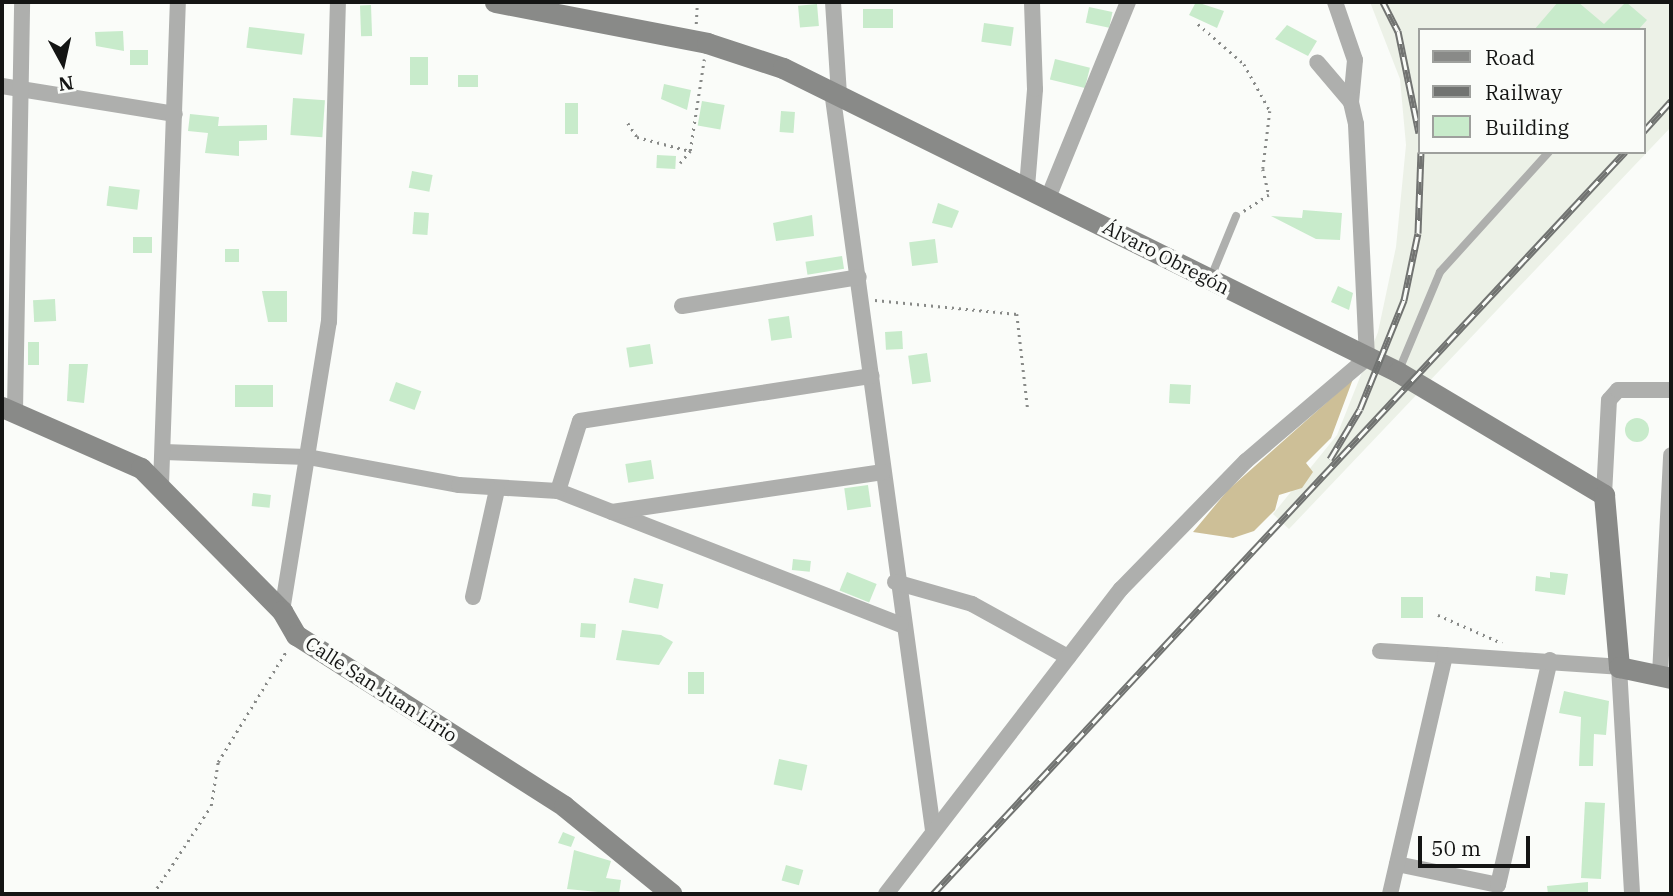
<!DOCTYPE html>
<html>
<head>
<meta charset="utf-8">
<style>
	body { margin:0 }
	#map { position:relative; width:1673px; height:896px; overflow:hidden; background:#fafcf9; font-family:"IBM Plex Serif",serif }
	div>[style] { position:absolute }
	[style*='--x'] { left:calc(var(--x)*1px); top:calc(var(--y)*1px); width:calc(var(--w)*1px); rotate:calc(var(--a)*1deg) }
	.built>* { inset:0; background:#ecf1e7 }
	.forest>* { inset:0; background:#cdbf97 }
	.building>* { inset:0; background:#c8ebcb; transform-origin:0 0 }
	.round { border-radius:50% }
	.path>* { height:2.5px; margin-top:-1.25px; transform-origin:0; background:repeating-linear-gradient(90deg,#888a88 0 2px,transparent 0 7px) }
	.lane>* { height:8px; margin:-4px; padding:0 4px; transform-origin:4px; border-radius:4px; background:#aeafad }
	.street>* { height:16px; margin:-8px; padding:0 8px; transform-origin:8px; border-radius:8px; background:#aeafad }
	.secondary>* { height:21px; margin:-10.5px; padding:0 10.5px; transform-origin:10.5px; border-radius:10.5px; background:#898a88 }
	.rail>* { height:7px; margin-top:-3.5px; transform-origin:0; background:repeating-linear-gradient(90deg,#fafcf9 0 13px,#717371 0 26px); box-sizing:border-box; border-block:2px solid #717371 }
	span { translate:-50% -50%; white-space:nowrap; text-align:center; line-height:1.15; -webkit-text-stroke:7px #fafcf9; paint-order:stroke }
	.street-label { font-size:19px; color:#141514 }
	.frame { position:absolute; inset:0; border:4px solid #141514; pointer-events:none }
	.legend { position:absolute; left:1418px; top:28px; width:228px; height:126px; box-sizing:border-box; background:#fafcf9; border:2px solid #9ea09d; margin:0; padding:9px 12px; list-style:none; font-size:21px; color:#141514 }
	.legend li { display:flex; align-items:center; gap:14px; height:35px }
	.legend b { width:35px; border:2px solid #9ea09d }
	.north { position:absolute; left:28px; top:28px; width:70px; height:70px; -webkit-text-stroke:5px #fafcf9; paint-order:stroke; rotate:172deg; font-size:19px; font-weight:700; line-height:28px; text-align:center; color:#141514 }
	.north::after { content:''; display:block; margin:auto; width:24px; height:32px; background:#141514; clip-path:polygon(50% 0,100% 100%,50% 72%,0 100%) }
	.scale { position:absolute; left:1418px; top:836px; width:112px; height:32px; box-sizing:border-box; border:4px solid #141514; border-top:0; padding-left:9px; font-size:21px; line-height:24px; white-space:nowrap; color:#141514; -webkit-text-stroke:5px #fafcf9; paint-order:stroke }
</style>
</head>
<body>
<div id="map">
	<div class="built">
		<i style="clip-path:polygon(evenodd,1370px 2px,1671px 2px,1671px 127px,1289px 529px,1273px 514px,1337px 435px,1378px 332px,1396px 247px,1406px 145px,1400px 79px,1370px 2px,1419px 30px,1643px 30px,1643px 152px,1419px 152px,1419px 30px)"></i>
	</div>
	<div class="forest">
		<i style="clip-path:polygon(1353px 379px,1331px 438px,1306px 463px,1313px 472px,1302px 488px,1279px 495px,1275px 510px,1254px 531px,1233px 538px,1193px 532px,1228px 490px)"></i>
	</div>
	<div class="building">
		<i style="clip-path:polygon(1196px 2px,1224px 11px,1217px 28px,1189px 15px)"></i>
		<i style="clip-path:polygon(1558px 2px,1578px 2px,1604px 24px,1626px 2px,1647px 20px,1638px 30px,1534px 30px)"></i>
		<i style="left:817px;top:4px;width:22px;height:19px;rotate:85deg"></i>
		<i style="left:371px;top:5px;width:31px;height:11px;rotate:88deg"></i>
		<i style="left:1089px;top:7px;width:24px;height:16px;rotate:12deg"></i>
		<i style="left:893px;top:9px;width:19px;height:30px;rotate:90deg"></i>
		<i style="left:984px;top:23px;width:30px;height:19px;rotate:8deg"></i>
		<i style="clip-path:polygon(1287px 25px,1317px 41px,1308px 56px,1275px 39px)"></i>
		<i style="left:249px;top:27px;width:56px;height:21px;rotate:7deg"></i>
		<i style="clip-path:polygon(123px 31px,124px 51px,96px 46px,95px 32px)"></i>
		<i style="left:130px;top:50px;width:18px;height:15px"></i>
		<i style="left:410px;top:57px;width:18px;height:28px"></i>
		<i style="left:1055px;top:59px;width:36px;height:21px;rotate:14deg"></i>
		<i style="left:458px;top:75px;width:20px;height:12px"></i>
		<i style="clip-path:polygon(664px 84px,691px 90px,687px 110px,661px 99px)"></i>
		<i style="left:293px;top:98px;width:32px;height:37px;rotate:4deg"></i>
		<i style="left:702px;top:101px;width:23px;height:25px;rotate:10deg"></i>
		<i style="left:578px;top:103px;width:31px;height:13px;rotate:90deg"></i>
		<i style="left:781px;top:111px;width:14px;height:21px;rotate:4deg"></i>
		<i style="clip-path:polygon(190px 114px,219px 117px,218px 126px,267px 125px,267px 140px,239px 141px,239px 156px,205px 153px,208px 133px,188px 131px)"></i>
		<i style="left:657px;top:155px;width:19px;height:13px;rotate:3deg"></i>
		<i style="left:412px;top:171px;width:21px;height:17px;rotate:11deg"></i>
		<i style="left:109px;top:186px;width:31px;height:20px;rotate:7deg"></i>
		<i style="clip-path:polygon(938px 203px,959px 211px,952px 228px,932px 223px)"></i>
		<i style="clip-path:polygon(1303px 210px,1342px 213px,1340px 240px,1316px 239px,1271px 216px,1302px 218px)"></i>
		<i style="left:414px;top:212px;width:15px;height:22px;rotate:4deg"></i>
		<i style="clip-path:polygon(812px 215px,814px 236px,776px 241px,773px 223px)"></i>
		<i style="left:152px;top:237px;width:16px;height:19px;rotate:90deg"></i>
		<i style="left:935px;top:239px;width:24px;height:26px;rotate:83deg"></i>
		<i style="left:225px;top:249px;width:14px;height:13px"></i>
		<i style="left:842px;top:256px;width:13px;height:37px;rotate:81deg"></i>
		<i style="clip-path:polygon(1338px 286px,1353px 293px,1349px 310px,1331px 302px)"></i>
		<i style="clip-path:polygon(262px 291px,287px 291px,287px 322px,268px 322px)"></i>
		<i style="left:55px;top:299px;width:22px;height:22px;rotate:87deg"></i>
		<i style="left:789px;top:316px;width:22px;height:21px;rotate:82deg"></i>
		<i style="left:902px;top:331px;width:18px;height:17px;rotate:87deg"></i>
		<i style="left:28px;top:342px;width:11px;height:23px"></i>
		<i style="left:650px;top:344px;width:20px;height:24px;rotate:81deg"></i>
		<i style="left:927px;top:353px;width:29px;height:19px;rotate:82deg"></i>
		<i style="clip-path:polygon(69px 364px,88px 364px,84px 403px,67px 401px)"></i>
		<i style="left:396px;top:382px;width:27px;height:20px;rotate:20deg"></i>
		<i style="left:1170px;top:384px;width:21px;height:19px;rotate:3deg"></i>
		<i style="left:273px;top:385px;width:22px;height:38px;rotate:90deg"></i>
		<i class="round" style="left:1625px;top:418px;width:24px;height:24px"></i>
		<i style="left:651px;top:460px;width:19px;height:26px;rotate:81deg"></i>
		<i style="left:868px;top:485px;width:22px;height:24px;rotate:82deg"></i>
		<i style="left:253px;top:493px;width:18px;height:13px;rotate:6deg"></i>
		<i style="left:793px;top:559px;width:18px;height:11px;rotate:6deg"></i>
		<i style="left:847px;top:572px;width:32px;height:20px;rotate:22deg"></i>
		<i style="clip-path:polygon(1550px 572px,1568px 574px,1565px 595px,1535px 591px,1536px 576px,1550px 578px)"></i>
		<i style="left:634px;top:578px;width:30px;height:25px;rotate:12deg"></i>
		<i style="left:1401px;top:597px;width:22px;height:21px"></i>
		<i style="left:581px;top:623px;width:15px;height:14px;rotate:4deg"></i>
		<i style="clip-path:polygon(622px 630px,661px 635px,673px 642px,659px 665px,616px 660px)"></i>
		<i style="left:688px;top:672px;width:16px;height:22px"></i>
		<i style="clip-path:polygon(1564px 691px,1609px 701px,1606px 735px,1594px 734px,1593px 766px,1579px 766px,1581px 717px,1559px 713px)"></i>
		<i style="left:779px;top:759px;width:29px;height:26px;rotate:12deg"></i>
		<i style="left:1585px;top:802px;width:20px;height:76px;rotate:3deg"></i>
		<i style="clip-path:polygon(563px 832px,575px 837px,571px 847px,558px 843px)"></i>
		<i style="clip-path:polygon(574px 850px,611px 861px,606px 878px,621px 880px,619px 894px,567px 889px)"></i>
		<i style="left:786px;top:865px;width:18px;height:16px;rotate:16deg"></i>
		<i style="clip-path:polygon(1588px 882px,1588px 894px,1548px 894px,1547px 886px)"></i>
	</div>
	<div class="path">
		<i style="--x:696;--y:24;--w:22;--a:-87"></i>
		<i style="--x:1198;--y:24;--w:61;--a:41"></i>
		<i style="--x:1244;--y:64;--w:54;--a:61"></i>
		<i style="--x:1270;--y:111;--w:58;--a:96.9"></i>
		<i style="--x:1263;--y:169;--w:27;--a:77"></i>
		<i style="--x:1269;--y:195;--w:30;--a:147"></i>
		<i style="--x:628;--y:123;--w:17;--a:57"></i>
		<i style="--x:637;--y:137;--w:55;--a:14.8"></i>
		<i style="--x:680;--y:163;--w:16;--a:-50"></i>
		<i style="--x:690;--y:151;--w:93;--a:-81.3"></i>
		<i style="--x:875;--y:300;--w:143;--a:5.6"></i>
		<i style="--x:1017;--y:314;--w:97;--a:83.5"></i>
		<i style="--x:1438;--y:615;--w:70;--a:23.6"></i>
		<i style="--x:153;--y:894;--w:105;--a:-56.6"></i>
		<i style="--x:211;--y:806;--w:45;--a:-81"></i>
		<i style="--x:218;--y:762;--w:132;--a:-58.4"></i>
	</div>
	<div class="lane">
		<i style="--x:1211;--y:277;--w:66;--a:-67.7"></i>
		<i style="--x:1399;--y:370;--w:106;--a:-67.3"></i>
		<i style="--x:1440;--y:272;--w:162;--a:-47.8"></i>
	</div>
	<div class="street">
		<i style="--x:833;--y:2;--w:92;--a:86.3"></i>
		<i style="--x:1335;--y:2;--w:61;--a:71"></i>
		<i style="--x:1355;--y:60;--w:42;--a:95.4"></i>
		<i style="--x:2;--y:86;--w:175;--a:9.2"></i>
		<i style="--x:832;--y:91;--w:746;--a:82.22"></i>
		<i style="--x:1027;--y:187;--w:98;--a:-85.3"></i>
		<i style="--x:1035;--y:89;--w:87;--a:-92"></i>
		<i style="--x:1048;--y:198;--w:212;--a:-67.8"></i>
		<i style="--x:682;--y:306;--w:179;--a:-9.3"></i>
		<i style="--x:15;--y:411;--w:409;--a:-89"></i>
		<i style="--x:164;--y:452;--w:144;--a:2"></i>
		<i style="--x:308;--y:457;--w:154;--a:10.5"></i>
		<i style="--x:459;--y:485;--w:99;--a:3.5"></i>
		<i style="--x:558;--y:491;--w:368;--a:21.3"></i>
		<i style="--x:161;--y:485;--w:483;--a:-88"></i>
		<i style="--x:558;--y:491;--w:73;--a:-72.6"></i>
		<i style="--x:580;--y:421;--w:295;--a:-8.8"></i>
		<i style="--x:1604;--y:495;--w:95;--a:-87"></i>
		<i style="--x:1609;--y:400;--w:13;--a:-48"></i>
		<i style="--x:1618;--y:390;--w:53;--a:0"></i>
		<i style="--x:612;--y:512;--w:274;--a:-8.4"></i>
		<i style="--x:895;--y:582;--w:80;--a:15.9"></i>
		<i style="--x:972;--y:604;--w:110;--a:28.9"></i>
		<i style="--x:473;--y:597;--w:110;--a:-77.4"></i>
		<i style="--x:282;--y:611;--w:293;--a:-80.8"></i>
		<i style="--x:329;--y:322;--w:320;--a:-88.4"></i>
		<i style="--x:1380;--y:651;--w:65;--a:3.5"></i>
		<i style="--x:1660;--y:675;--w:220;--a:-87.1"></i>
		<i style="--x:1397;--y:864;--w:103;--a:11.7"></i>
		<i style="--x:1498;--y:885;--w:231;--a:-77"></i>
		<i style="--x:886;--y:894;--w:385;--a:-52.4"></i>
		<i style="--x:1121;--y:589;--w:179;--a:-45.7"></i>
		<i style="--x:1246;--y:461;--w:159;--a:-40.4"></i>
		<i style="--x:1367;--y:358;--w:234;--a:-92.7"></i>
		<i style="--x:1356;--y:124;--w:23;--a:-103"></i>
		<i style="--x:1351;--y:102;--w:52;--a:-130.4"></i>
		<i style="--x:1390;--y:894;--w:245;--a:-77"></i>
		<i style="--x:1445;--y:655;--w:174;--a:3.9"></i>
		<i style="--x:1619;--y:667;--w:227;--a:86.7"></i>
	</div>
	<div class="secondary">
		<i style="--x:495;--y:2;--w:216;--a:10.9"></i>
		<i style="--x:707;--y:43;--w:80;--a:18.2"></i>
		<i style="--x:783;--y:68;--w:686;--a:26.3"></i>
		<i style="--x:1398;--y:372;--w:240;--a:30.8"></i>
		<i style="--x:1604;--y:495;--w:173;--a:85"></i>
		<i style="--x:1619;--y:667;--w:53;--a:11.9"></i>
		<i style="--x:2;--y:407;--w:152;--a:23.7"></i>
		<i style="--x:141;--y:468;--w:201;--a:45.4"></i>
		<i style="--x:282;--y:611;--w:28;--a:60"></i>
		<i style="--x:296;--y:635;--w:318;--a:32.5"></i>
		<i style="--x:564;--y:806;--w:139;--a:39.2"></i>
	</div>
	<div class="rail">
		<i style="--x:1383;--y:2;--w:33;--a:63"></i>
		<i style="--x:1398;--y:31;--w:104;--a:78.4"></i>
		<i style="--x:1643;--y:132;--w:42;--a:-47.9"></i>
		<i style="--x:1330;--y:459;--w:58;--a:-59"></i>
		<i style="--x:1360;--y:409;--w:118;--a:-68"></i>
		<i style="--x:1404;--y:300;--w:68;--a:-78.2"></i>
		<i style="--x:1418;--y:233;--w:81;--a:-87.9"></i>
		<i style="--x:933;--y:894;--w:1015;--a:-47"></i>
	</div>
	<div class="street-label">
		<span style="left:1166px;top:258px;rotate:27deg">Álvaro Obregón</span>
		<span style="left:381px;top:690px;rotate:33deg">Calle San Juan Lirio</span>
	</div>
	<div class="frame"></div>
	<ul class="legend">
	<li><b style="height:9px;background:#898a88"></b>Road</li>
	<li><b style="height:9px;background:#717371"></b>Railway</li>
	<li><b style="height:19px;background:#c8ebcb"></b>Building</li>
	</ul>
	<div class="north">N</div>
	<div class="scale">50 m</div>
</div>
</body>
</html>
